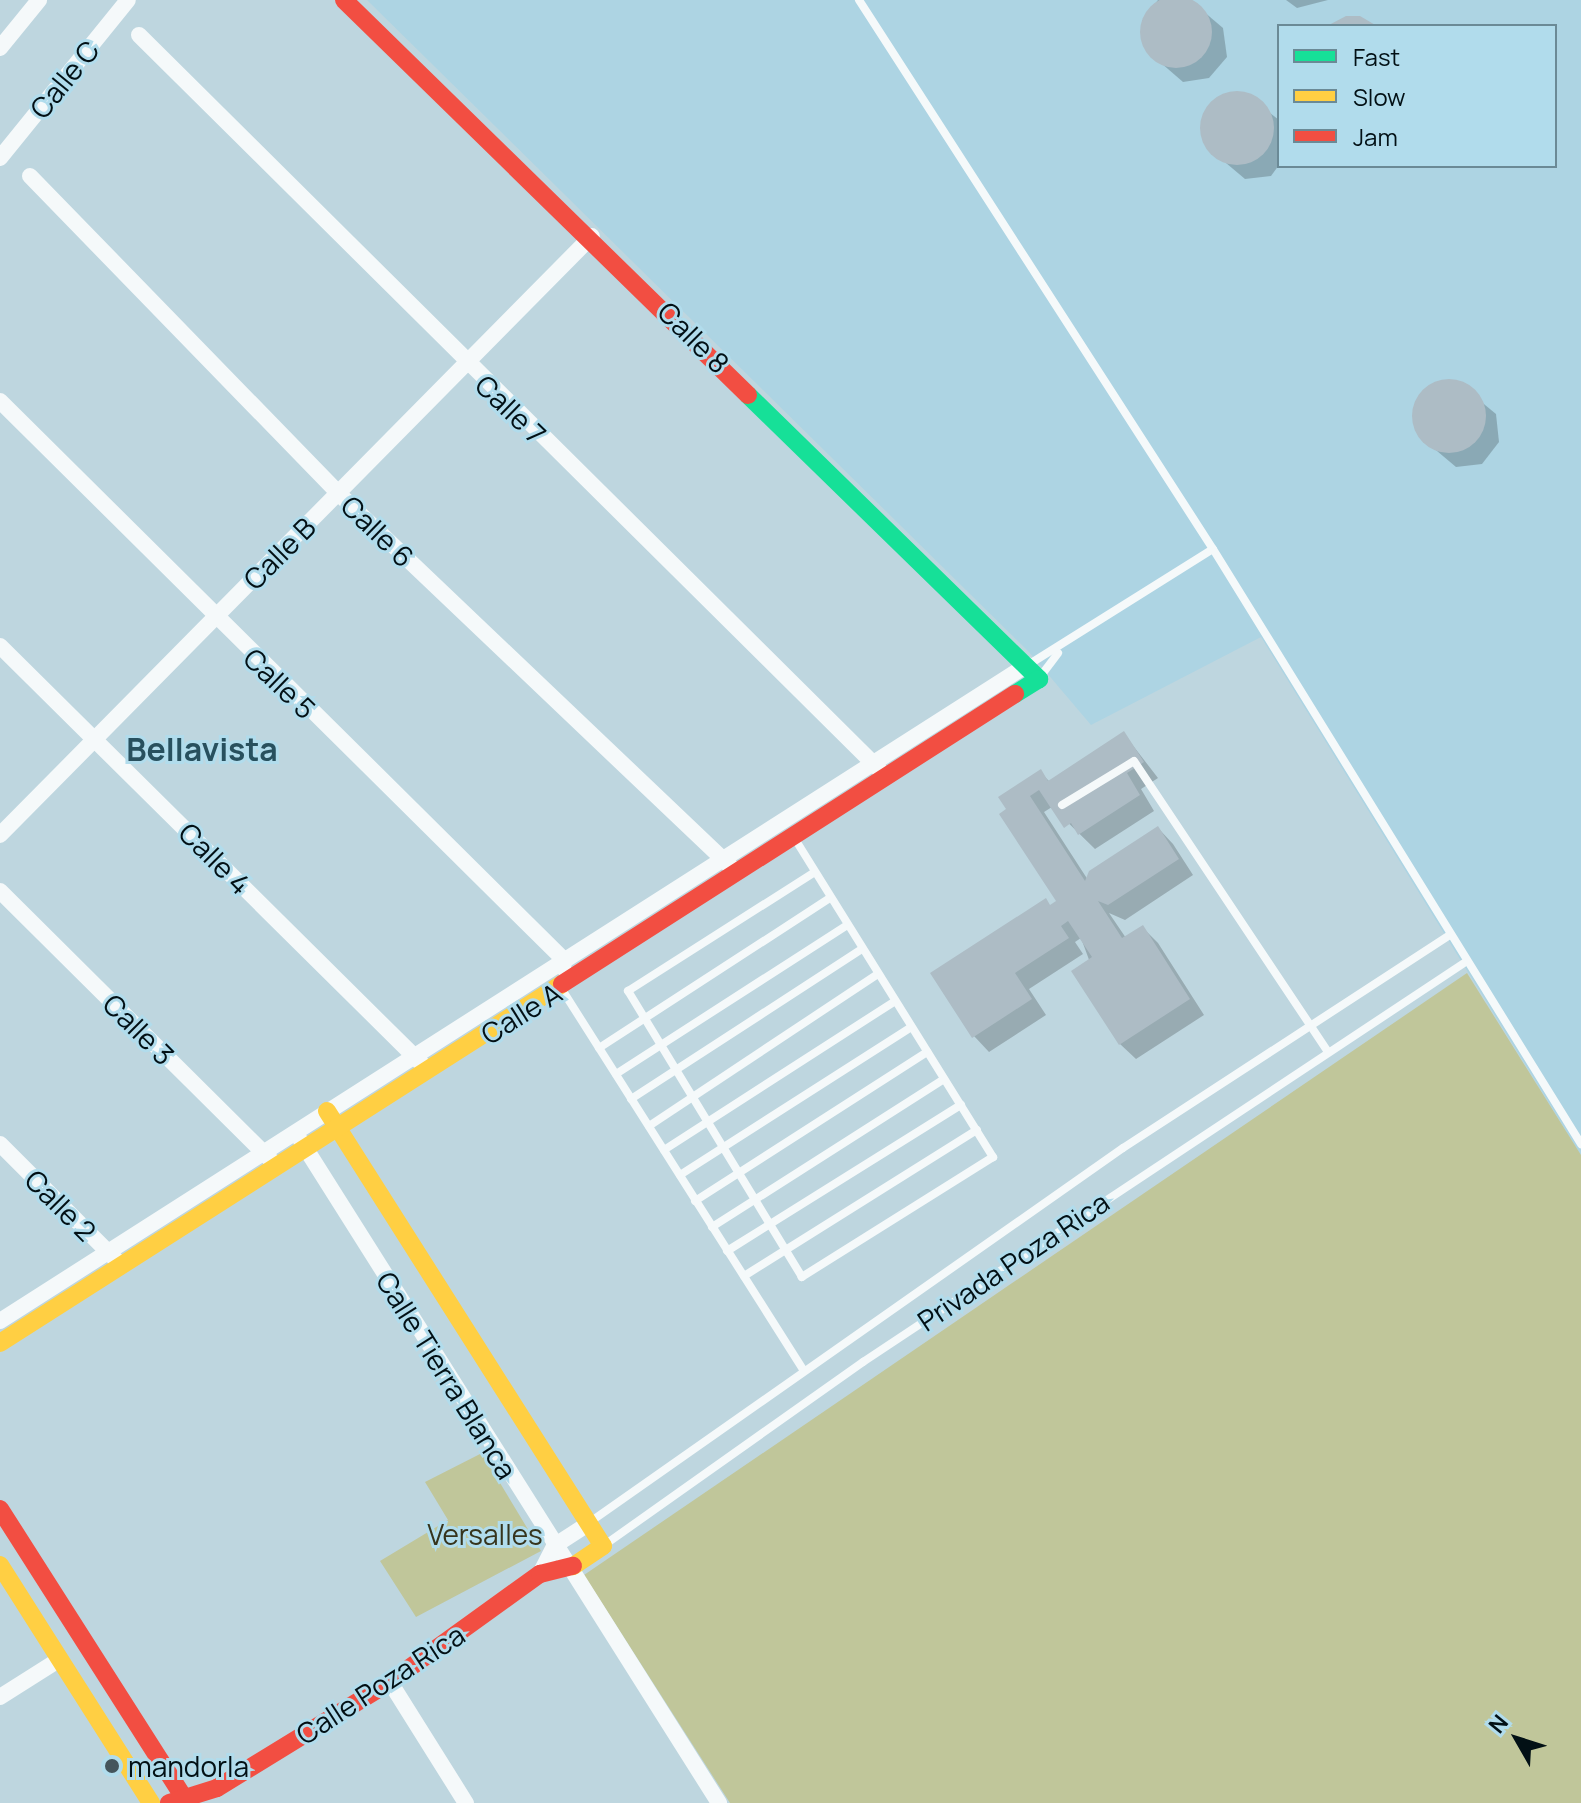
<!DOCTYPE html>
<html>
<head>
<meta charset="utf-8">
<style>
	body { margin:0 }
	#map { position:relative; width:1581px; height:1803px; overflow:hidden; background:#bed6df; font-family:Manrope,sans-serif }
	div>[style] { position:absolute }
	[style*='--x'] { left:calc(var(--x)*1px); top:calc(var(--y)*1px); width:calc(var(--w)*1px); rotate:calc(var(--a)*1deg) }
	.built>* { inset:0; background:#add4e3 }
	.green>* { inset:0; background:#c0c69a }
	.shadow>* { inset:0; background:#0003 }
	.building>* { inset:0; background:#adbcc5 }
	.round { border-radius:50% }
	.lane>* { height:8px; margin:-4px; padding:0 4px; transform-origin:4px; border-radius:4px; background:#f5f9fa }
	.street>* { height:16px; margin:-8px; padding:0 8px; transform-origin:8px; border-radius:8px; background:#f5f9fa }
	.fast>* { height:18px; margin:-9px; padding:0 9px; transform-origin:9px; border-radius:9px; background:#16e098 }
	.slow>* { height:18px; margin:-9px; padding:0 9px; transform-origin:9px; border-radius:9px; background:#ffcf43 }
	.jam>* { height:18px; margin:-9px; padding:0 9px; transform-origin:9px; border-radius:9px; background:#f24e42 }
	.dots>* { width:22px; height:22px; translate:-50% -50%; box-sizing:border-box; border:4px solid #b1dcec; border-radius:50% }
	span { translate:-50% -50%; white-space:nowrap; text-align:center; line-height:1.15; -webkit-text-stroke:6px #b1dcec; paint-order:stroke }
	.street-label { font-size:28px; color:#021015 }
	.park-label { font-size:28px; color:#36341d }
	.poi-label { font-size:28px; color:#021015 }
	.left { translate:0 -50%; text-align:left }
	.quarter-label { font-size:32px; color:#28505e; font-weight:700 }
	.legend { position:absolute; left:1277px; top:24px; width:280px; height:144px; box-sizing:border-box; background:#b1dcec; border:2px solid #6b8a96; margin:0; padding:10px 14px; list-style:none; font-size:24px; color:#021015 }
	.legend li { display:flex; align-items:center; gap:16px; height:40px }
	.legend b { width:40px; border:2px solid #6b8a96 }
	.north { position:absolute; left:1477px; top:1699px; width:80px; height:80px; -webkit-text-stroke:6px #b1dcec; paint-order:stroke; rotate:309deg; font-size:22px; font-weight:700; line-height:32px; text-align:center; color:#021015 }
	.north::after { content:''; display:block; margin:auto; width:28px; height:36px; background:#021015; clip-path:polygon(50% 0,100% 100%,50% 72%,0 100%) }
</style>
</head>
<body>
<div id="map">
	<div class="built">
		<i style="clip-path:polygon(evenodd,367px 0,1581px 0,1581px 1155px,1261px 637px,1091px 725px,1029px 652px,367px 0,1279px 26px,1555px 26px,1555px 166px,1279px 166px,1279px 26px)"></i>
	</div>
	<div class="green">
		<i style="clip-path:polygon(1467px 973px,1581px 1155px,1581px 1803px,730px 1803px,584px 1575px)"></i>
		<i style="clip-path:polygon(482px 1453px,541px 1551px,416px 1617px,380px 1561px,448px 1520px,425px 1482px)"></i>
	</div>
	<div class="shadow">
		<i style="clip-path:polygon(1158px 0,1190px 0,1223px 28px,1227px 57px,1209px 78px,1183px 82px,1146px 50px,1142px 21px)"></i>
		<i style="clip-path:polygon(1286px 0,1328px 0,1297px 8px)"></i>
		<i style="clip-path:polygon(1244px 93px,1279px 120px,1279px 165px,1271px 176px,1245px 179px,1207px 147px,1203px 118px,1219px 97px)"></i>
		<i style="clip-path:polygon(1456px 381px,1496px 414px,1499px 442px,1482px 464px,1456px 467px,1418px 435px,1414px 406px,1430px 386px)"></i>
		<i style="clip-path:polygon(1124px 734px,1158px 778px,1141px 789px,1154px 811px,1095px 849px,1052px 807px,1044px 812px,1088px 880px,1158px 828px,1173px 844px,1193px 875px,1125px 920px,1109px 913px,1126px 938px,1142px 927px,1158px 943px,1204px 1015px,1136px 1059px,1120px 1044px,1081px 938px,1075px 942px,1083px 954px,1029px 989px,1046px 1015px,989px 1052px,974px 1036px,1059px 902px,1002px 814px,1040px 772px,1050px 782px)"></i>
	</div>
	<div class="building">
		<i class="round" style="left:1140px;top:-4px;width:72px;height:72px"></i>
		<i style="clip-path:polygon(1346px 16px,1360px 16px,1377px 26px,1327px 26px)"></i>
		<i class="round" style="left:1200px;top:91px;width:74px;height:74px"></i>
		<i class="round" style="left:1412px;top:379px;width:74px;height:74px"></i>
		<i style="clip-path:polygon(1124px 731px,1144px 762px,1127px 773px,1140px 795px,1078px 835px,1071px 823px,1064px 828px,1039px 790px,1030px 796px,1085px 881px,1089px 871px,1158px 826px,1179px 859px,1108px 905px,1098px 901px,1122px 938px,1143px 925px,1190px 999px,1119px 1045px,1071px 971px,1092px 957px,1068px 921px,1061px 926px,1069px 938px,1015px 973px,1032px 999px,972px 1038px,930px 973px,1046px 898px,1050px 905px,1056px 901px,999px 814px,1006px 809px,998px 797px,1041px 769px,1048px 781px)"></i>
	</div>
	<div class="lane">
		<i style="--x:859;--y:0;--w:653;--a:57.19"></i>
		<i style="--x:1213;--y:549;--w:700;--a:58.26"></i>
		<i style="--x:1028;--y:665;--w:218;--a:-32.1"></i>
		<i style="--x:1040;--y:677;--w:30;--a:-53"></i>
		<i style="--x:1062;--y:805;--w:84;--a:-31.4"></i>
		<i style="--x:1134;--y:761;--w:350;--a:56.3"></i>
		<i style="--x:795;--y:839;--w:375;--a:58.1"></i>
		<i style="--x:993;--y:1157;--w:226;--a:147.9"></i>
		<i style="--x:802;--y:1277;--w:335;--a:-121.3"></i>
		<i style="--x:628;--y:991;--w:219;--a:-32.5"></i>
		<i style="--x:561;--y:988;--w:451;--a:57.6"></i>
		<i style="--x:599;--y:1048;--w:275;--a:-33"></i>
		<i style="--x:616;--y:1074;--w:275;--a:-32.8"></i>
		<i style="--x:631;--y:1099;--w:275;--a:-33"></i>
		<i style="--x:649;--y:1126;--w:275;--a:-33.6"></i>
		<i style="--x:664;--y:1150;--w:275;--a:-32.8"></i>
		<i style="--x:680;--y:1175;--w:274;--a:-32.6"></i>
		<i style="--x:695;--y:1201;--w:276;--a:-32.7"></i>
		<i style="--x:712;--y:1227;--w:275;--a:-32.5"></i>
		<i style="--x:727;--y:1251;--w:276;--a:-32"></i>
		<i style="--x:744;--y:1276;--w:275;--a:-32.1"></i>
		<i style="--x:590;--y:1522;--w:651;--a:-35.06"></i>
		<i style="--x:1123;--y:1148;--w:388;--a:-33.1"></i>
		<i style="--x:603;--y:1546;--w:319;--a:-35.3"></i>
		<i style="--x:863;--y:1362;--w:721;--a:-33.58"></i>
	</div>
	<div class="street">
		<i style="--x:139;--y:35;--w:1042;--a:44.77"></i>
		<i style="--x:0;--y:48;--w:62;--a:-50.9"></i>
		<i style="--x:0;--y:158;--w:203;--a:-51"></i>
		<i style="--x:30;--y:176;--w:442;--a:45.8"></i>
		<i style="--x:338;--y:493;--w:543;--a:43.58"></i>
		<i style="--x:0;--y:401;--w:794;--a:44.74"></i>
		<i style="--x:564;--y:960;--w:8;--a:97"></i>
		<i style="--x:0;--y:646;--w:594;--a:44.73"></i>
		<i style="--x:0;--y:835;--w:842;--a:-45.34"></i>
		<i style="--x:0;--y:891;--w:382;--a:44.8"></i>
		<i style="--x:301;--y:1141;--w:783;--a:57.73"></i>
		<i style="--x:0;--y:1144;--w:164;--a:45"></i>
		<i style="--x:0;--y:1321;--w:1219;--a:-32.57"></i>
		<i style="--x:540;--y:1574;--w:31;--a:-63"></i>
		<i style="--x:554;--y:1546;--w:40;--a:-32.9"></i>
		<i style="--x:390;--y:1682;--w:143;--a:57.9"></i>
		<i style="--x:0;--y:1697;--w:71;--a:-32.3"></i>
	</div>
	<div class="fast">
		<i style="--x:748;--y:395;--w:407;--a:44.3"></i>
		<i style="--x:1039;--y:679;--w:28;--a:148"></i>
	</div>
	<div class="slow">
		<i style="--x:327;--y:1111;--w:515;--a:57.61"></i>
		<i style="--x:603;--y:1546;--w:36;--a:146"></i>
		<i style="--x:0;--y:1343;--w:667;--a:-32.57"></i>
		<i style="--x:0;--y:1565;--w:282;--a:57.6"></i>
	</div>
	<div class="jam">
		<i style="--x:344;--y:0;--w:565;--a:44.35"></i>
		<i style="--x:562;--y:984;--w:538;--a:-32.63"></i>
		<i style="--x:0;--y:1509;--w:348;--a:57.5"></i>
		<i style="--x:169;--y:1803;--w:50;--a:-17.4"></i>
		<i style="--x:217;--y:1788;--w:203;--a:-31.5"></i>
		<i style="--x:390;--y:1682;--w:185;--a:-35.8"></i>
		<i style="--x:540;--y:1574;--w:34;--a:-14"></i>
	</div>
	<div class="dots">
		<i style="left:112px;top:1766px;background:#44555c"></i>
	</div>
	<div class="street-label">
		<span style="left:64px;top:79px;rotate:-51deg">Calle C</span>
		<span style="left:694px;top:337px;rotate:45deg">Calle 8</span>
		<span style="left:511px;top:409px;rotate:44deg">Calle 7</span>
		<span style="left:378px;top:531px;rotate:44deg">Calle 6</span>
		<span style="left:279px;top:553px;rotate:-45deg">Calle B</span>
		<span style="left:280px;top:683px;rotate:44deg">Calle 5</span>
		<span style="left:215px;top:858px;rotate:45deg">Calle 4</span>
		<span style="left:521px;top:1013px;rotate:-32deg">Calle A</span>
		<span style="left:139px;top:1029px;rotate:45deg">Calle 3</span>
		<span style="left:61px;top:1205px;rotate:45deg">Calle 2</span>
		<span style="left:1013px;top:1261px;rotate:-34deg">Privada Poza Rica</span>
		<span style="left:447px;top:1375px;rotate:58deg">Calle Tierra Blanca</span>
		<span style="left:380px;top:1684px;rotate:-33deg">Calle Poza Rica</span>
	</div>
	<div class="park-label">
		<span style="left:485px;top:1534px">Versalles</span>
	</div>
	<div class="poi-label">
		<span class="left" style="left:128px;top:1766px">mandorla</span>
	</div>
	<div class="quarter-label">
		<span style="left:202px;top:749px">Bellavista</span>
	</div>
	<ul class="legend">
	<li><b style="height:10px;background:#16e098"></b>Fast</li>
	<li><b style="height:10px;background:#ffcf43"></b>Slow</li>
	<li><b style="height:10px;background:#f24e42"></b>Jam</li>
	</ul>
	<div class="north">N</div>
</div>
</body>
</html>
